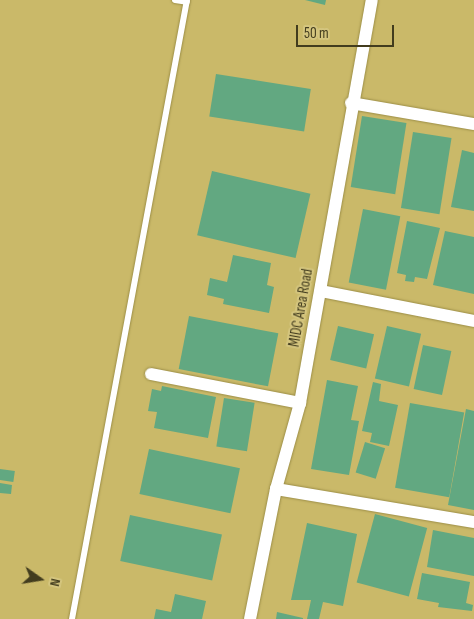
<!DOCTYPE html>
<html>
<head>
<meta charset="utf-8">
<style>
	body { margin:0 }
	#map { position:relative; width:474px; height:619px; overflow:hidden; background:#d4c57e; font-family:"Sofia Sans Condensed",sans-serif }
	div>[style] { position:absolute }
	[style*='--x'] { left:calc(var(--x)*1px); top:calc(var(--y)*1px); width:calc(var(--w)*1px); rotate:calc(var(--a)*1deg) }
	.built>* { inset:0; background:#cab969; transform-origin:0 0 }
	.building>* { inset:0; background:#62a881; transform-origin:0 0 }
	.roads { filter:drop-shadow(0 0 1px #9c8e47) drop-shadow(0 0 1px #9c8e47) }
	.service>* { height:6px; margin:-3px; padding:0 3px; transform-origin:3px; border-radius:3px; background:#fff }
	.minor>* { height:12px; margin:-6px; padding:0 6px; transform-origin:6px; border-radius:6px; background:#fff }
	span { translate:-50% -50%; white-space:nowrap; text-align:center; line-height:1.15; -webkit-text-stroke:4px #d4c57e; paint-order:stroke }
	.street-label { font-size:15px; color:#423c1e }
	.north { position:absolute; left:15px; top:554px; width:50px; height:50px; -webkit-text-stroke:4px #d4c57e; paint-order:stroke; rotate:103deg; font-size:14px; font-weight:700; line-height:20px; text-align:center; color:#423c1e }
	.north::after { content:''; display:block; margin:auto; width:18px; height:22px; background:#423c1e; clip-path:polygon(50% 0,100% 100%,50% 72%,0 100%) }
	.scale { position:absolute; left:296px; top:25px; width:98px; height:22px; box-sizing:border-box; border:2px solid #423c1e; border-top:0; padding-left:6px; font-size:15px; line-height:18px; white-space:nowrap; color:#423c1e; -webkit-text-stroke:4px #d4c57e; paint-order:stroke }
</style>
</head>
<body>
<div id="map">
	<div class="built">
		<i style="left:0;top:0;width:474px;height:619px"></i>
	</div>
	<div class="building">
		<i style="clip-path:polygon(305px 0,326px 0,325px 5px)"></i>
		<i style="left:216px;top:74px;width:96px;height:43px;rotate:9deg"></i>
		<i style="left:362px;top:116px;width:45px;height:72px;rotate:9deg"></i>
		<i style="left:413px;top:132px;width:39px;height:77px;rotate:9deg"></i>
		<i style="clip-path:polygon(462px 150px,474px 153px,474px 211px,451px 207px)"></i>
		<i style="left:212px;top:171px;width:101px;height:66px;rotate:13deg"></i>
		<i style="left:363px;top:209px;width:38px;height:75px;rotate:11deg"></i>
		<i style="clip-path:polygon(407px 221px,440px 228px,427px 279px,415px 277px,414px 282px,405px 281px,406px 275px,397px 273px)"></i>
		<i style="clip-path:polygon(445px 231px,474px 237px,474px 294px,433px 285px)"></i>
		<i style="clip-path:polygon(233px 255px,271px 263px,267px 285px,274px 287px,269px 313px,223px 304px,224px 299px,207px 295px,210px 278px,227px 282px)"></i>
		<i style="left:189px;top:316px;width:91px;height:54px;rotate:11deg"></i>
		<i style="left:338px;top:326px;width:37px;height:35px;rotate:13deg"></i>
		<i style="left:387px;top:326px;width:35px;height:54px;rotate:13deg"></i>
		<i style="left:423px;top:345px;width:29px;height:45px;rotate:12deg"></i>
		<i style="clip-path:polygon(327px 380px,358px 386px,351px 420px,359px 421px,349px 475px,311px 469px)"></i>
		<i style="clip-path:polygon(373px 382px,381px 384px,379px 401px,398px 405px,389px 446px,370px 442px,372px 433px,362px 431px)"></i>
		<i style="clip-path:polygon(162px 386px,216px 397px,208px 438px,154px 428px,157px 412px,148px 411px,152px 389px,161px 391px)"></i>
		<i style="left:224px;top:398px;width:31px;height:49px;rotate:9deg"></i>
		<i style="left:410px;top:403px;width:55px;height:86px;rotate:10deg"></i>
		<i style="clip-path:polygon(466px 409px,474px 411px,474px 510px,448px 505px)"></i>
		<i style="left:365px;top:442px;width:21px;height:32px;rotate:17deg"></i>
		<i style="left:149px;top:449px;width:93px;height:46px;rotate:12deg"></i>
		<i style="left:0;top:469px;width:15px;height:11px;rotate:8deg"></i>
		<i style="clip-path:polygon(0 483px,12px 485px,11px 494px,0 493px)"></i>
		<i style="left:375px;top:514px;width:54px;height:71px;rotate:15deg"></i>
		<i style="left:130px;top:515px;width:94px;height:47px;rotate:12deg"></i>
		<i style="clip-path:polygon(307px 523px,357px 534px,343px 606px,323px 602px,319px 619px,307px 619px,311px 600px,291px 600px)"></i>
		<i style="clip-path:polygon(433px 530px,474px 538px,474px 576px,427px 567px)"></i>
		<i style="clip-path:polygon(422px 573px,470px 582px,466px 603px,473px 605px,472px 611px,438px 607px,439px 603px,417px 599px)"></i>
		<i style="clip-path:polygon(175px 594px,206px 601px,202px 619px,154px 619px,156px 609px,171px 612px)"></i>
		<i style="clip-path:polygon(277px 612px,303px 618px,303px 619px,276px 619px)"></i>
	</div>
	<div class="roads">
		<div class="service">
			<i style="--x:175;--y:0;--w:12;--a:9"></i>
			<i style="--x:72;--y:619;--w:630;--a:-79.48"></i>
		</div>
		<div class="minor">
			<i style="--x:351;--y:103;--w:125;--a:9.7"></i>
			<i style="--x:321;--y:291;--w:156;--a:11.1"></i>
			<i style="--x:151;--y:374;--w:152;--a:11"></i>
			<i style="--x:276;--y:489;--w:201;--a:9.5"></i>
			<i style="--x:250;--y:619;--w:133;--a:-78.7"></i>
			<i style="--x:276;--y:489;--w:89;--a:-74.4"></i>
			<i style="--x:300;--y:403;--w:409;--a:-79.9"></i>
		</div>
	</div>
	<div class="street-label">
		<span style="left:301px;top:308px;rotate:-80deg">MIDC Area Road</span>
	</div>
	<div class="north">N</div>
	<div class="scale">50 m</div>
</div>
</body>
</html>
